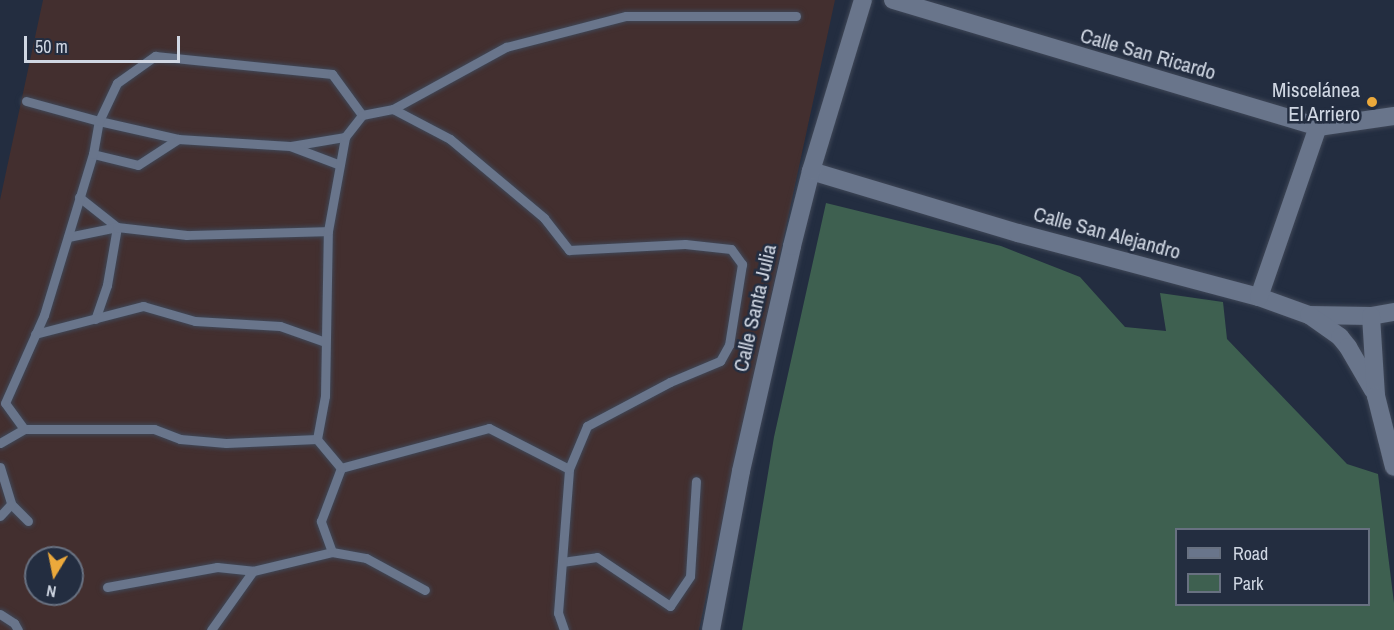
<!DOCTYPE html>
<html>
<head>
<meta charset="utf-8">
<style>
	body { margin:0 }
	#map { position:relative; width:1394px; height:630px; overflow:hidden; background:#232d40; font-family:"Archivo Narrow",sans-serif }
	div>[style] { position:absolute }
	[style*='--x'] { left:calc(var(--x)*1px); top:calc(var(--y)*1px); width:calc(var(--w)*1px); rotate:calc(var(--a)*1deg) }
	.industrial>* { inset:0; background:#432f2f }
	.green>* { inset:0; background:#3e6050 }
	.roads { filter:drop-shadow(0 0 2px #3f4757) drop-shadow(0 0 2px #3f4757) }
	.service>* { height:9px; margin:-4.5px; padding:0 4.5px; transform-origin:4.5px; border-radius:4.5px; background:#69758b }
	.minor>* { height:18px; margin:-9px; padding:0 9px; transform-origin:9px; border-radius:9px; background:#69758b }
	.dots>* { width:16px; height:16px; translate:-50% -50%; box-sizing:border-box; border:3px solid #232d40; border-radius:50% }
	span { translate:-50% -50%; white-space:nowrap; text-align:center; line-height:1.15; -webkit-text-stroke:5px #232d40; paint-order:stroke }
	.street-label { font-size:21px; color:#d0d7e3 }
	.poi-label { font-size:21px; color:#d0d7e3 }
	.right { translate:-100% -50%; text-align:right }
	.legend { position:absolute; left:1175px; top:528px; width:195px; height:78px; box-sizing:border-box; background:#232d40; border:2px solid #687181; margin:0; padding:8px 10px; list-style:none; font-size:18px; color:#d0d7e3 }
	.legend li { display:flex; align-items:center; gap:12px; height:30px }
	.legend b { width:30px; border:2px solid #687181 }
	.north { position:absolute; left:24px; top:546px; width:60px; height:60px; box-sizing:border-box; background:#232d40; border:2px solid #687181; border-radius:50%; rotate:190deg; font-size:16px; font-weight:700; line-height:24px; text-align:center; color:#d0d7e3 }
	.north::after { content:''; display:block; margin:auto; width:21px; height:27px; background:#eca93b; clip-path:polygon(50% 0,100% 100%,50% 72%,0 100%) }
	.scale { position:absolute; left:24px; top:36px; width:156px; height:27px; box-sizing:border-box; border:3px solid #d0d7e3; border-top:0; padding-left:8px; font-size:18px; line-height:21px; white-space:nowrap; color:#d0d7e3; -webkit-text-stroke:4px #232d40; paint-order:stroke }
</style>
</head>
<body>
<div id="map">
	<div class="industrial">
		<i style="clip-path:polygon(evenodd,43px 0,835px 0,699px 630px,0 630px,0 200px,43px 0,36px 558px,72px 558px,72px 594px,36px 594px,36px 558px)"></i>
	</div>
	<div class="green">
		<i style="clip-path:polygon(evenodd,826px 203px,1001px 246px,1080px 277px,1125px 327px,1166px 331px,1160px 293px,1223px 302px,1227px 339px,1347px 464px,1378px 474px,1394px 603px,1394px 630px,742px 630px,774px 437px,826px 203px,1176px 530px,1368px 530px,1368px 604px,1176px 604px,1176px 530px)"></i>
	</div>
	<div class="roads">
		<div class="service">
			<i style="--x:26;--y:101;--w:76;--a:15.3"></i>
			<i style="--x:99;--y:121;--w:81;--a:12.8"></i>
			<i style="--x:393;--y:109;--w:129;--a:-28.8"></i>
			<i style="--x:506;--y:47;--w:124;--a:-14.5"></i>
			<i style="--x:626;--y:16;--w:170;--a:0"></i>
			<i style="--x:291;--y:146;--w:55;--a:-9.5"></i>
			<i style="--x:93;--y:154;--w:46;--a:13.7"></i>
			<i style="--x:138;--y:165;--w:48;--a:-33"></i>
			<i style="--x:178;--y:139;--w:112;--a:3.6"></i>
			<i style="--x:290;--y:146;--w:53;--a:20.8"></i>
			<i style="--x:79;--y:197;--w:48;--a:38.3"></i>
			<i style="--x:117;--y:227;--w:59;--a:99.8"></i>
			<i style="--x:107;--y:285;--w:36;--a:109"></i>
			<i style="--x:68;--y:237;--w:50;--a:-11.5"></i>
			<i style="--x:117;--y:227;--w:70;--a:6.5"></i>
			<i style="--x:187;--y:235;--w:141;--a:-1.6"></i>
			<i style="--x:35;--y:334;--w:112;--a:-14.5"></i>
			<i style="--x:143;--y:306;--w:54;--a:16.1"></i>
			<i style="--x:195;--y:321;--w:85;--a:3.4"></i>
			<i style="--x:280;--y:326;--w:48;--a:19.6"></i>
			<i style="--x:24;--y:429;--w:130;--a:0"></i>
			<i style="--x:154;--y:429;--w:28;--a:21"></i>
			<i style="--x:180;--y:439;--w:46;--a:5"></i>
			<i style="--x:226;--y:443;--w:91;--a:-2.5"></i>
			<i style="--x:0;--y:443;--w:28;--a:-30"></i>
			<i style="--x:24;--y:429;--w:32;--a:-126"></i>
			<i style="--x:5;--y:403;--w:96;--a:-66.1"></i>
			<i style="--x:44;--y:315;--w:168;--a:-73.1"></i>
			<i style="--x:93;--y:154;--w:34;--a:-80"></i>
			<i style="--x:99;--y:121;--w:42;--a:-64.7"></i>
			<i style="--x:117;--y:83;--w:47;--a:-35.4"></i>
			<i style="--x:155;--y:56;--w:178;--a:5.8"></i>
			<i style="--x:332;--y:74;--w:51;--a:53.8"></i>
			<i style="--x:0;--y:467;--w:39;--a:73"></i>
			<i style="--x:11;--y:504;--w:24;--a:45"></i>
			<i style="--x:0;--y:516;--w:16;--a:-47"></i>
			<i style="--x:332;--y:552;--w:33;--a:-110"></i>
			<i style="--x:321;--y:521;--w:57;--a:-69.3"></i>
			<i style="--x:562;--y:562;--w:35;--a:-8"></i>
			<i style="--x:597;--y:557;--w:88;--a:33.9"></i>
			<i style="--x:670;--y:606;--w:36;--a:-56"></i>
			<i style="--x:690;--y:576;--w:95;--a:-86.4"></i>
			<i style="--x:107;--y:587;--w:112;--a:-10.3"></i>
			<i style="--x:217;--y:567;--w:36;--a:6"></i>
			<i style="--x:253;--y:571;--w:81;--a:-13.5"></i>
			<i style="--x:332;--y:552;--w:35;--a:10"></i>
			<i style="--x:366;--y:558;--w:67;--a:28.5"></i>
			<i style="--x:0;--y:614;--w:17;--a:33"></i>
			<i style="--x:14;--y:623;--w:8;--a:60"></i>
			<i style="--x:211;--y:630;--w:72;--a:-54.6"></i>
			<i style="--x:564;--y:630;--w:18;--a:-109"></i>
			<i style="--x:558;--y:613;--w:144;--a:-85.6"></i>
			<i style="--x:569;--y:469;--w:90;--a:-152.9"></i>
			<i style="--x:489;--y:428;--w:153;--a:164.9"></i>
			<i style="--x:341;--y:468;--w:38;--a:-130"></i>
			<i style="--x:317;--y:439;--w:44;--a:-79.5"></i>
			<i style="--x:325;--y:396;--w:165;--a:-89"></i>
			<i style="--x:328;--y:231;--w:96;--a:-79.7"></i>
			<i style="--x:345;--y:137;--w:28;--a:-52"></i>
			<i style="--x:362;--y:115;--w:32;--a:-11"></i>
			<i style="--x:393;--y:109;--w:64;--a:27.8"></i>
			<i style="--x:450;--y:139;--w:123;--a:40"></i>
			<i style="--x:544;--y:218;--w:41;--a:52"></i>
			<i style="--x:569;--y:250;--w:116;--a:-3"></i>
			<i style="--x:685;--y:244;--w:46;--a:6.2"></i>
			<i style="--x:731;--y:249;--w:19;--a:54"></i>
			<i style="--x:742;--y:264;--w:82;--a:99.1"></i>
			<i style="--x:729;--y:345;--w:18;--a:119"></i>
			<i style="--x:720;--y:361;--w:54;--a:157.2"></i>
			<i style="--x:670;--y:382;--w:94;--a:152.1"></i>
			<i style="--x:587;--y:426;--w:47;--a:112.7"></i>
		</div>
		<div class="minor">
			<i style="--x:893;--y:0;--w:444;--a:16.6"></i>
			<i style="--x:1318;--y:127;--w:77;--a:-8.2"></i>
			<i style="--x:811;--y:171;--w:216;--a:16.7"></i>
			<i style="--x:1018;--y:233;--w:249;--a:14.9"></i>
			<i style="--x:1259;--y:297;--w:53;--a:19.8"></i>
			<i style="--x:1309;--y:315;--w:62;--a:0.9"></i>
			<i style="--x:1371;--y:316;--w:23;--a:-10"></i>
			<i style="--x:1259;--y:297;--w:180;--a:-70.9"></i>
			<i style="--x:1309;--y:315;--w:38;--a:35"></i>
			<i style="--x:1340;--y:337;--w:13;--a:51"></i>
			<i style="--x:1348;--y:347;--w:50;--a:59.8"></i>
			<i style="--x:1371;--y:316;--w:80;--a:86.4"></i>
			<i style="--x:1376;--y:396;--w:73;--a:75.8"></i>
			<i style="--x:711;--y:630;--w:162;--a:-79.3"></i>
			<i style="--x:741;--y:471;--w:231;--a:-77.2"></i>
			<i style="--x:792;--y:246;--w:77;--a:-75.8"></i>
			<i style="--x:811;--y:171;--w:179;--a:-73.1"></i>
		</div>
	</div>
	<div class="dots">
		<i style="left:1372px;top:102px;background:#eca93b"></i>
	</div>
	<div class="street-label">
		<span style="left:1148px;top:54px;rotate:16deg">Calle San Ricardo</span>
		<span style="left:1107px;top:233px;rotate:15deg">Calle San Alejandro</span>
		<span style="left:755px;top:308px;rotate:-77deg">Calle Santa Julia</span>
	</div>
	<div class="poi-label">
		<span class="right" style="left:1360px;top:102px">Miscelánea<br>El Arriero</span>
	</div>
	<ul class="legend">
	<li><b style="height:8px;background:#69758b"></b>Road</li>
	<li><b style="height:16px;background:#3e6050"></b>Park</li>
	</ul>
	<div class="north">N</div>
	<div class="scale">50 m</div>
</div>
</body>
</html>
